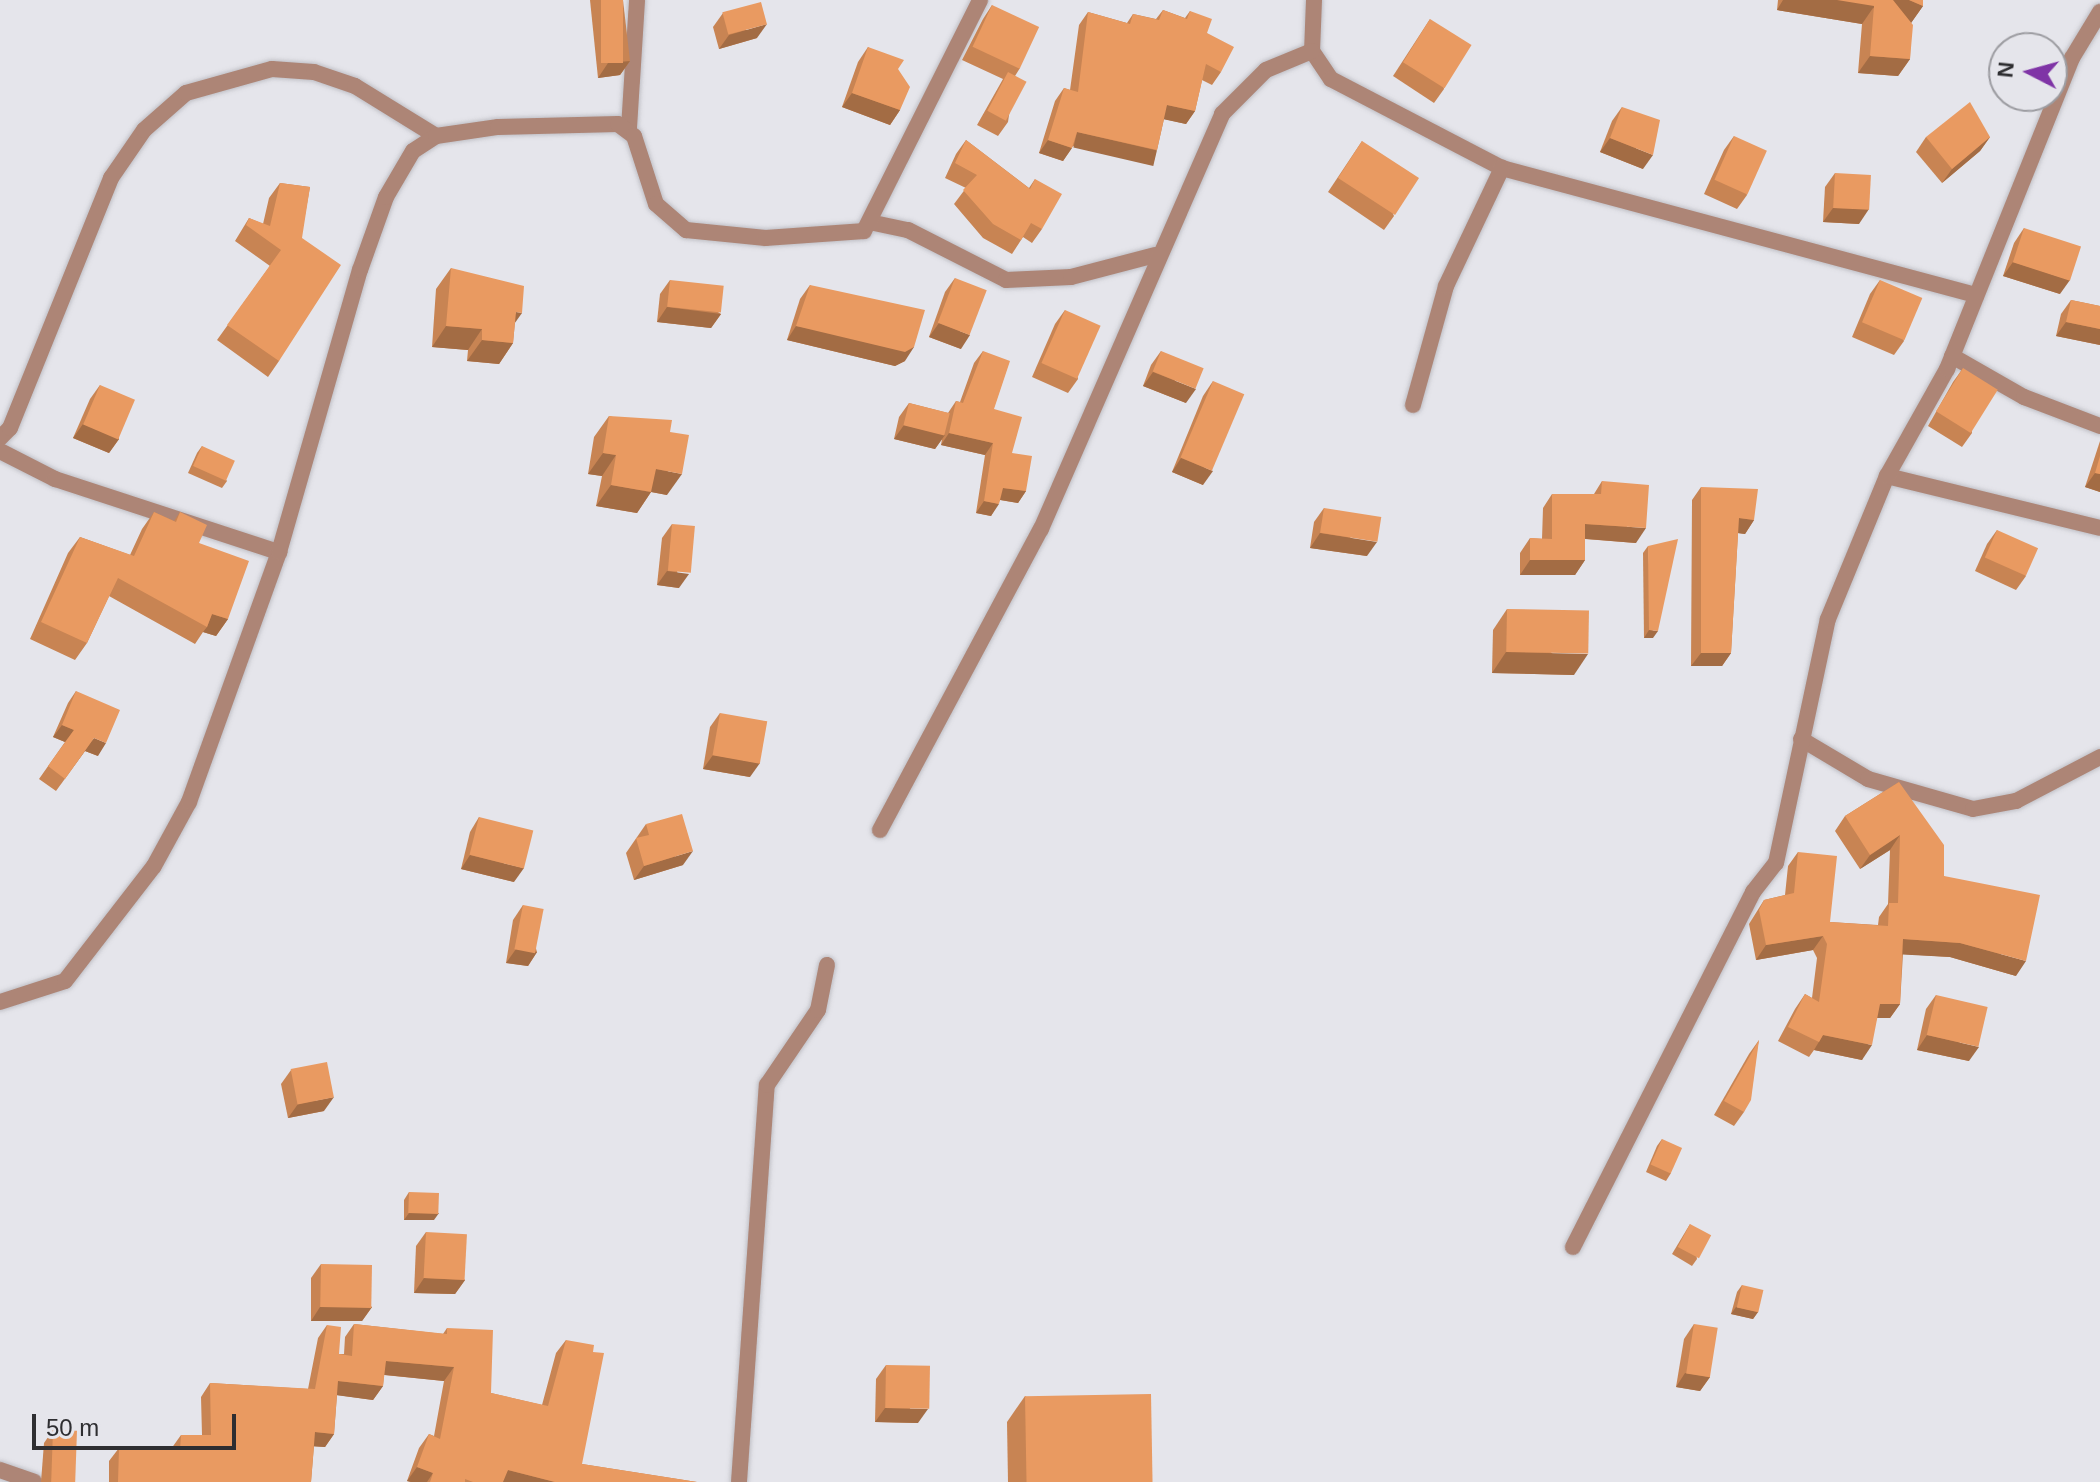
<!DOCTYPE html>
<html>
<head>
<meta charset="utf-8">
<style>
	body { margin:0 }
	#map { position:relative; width:2100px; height:1482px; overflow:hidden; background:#e5e5eb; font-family:Helvetica,sans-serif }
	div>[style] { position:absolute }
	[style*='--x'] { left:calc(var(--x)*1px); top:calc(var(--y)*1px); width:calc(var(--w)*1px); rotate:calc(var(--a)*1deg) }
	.roads { filter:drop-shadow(0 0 2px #c0c0c6) drop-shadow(0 0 2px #c0c0c6) }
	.street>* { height:16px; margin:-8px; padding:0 8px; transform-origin:8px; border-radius:8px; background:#ad8576 }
	.wall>* { inset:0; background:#c88453 }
	.shaded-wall>* { inset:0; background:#a36c44; transform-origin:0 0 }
	.building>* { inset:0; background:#e99a61; transform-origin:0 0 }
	span { translate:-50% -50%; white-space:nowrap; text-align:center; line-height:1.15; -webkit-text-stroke:8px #e5e5eb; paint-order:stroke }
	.north { position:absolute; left:1988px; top:32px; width:80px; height:80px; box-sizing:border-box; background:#e5e5eb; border:2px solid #9c9ca1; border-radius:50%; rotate:276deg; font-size:22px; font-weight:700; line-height:32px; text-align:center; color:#2e2e31 }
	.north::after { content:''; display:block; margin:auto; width:28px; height:36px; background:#7f34a6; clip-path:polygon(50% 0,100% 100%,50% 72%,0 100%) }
	.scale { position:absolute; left:32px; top:1414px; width:204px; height:36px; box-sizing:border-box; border:4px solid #2e2e31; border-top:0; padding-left:10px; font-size:24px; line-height:28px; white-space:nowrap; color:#2e2e31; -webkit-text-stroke:6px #e5e5eb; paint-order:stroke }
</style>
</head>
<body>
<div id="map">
	<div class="roads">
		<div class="street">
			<i style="--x:1314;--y:0;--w:51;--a:92.2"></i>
			<i style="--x:1312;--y:51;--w:34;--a:56"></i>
			<i style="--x:1331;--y:79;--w:193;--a:27.5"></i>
			<i style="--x:1502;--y:168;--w:491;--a:15"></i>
			<i style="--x:629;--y:128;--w:128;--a:-86.4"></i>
			<i style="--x:874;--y:223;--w:35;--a:12"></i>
			<i style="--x:908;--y:230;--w:110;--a:27"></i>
			<i style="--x:1006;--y:280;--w:65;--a:-2.6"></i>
			<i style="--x:1071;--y:277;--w:87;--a:-14.7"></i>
			<i style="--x:1952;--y:356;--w:83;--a:29.7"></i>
			<i style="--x:2024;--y:397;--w:81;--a:20.9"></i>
			<i style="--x:1413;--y:405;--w:123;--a:-74.5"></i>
			<i style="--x:1446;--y:286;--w:131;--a:-64.6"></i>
			<i style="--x:0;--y:438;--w:14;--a:-45"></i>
			<i style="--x:10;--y:428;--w:270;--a:-68"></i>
			<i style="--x:111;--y:178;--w:58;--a:-55.5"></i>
			<i style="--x:144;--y:130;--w:56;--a:-41.4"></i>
			<i style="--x:186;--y:93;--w:89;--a:-15.6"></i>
			<i style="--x:272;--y:69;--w:42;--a:4.1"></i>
			<i style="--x:314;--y:72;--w:43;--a:18.9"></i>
			<i style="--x:355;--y:86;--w:95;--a:31.7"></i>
			<i style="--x:0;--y:451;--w:62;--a:27"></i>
			<i style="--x:55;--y:479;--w:236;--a:18.1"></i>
			<i style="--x:1887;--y:476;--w:219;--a:13.7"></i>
			<i style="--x:1801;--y:739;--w:78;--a:30.8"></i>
			<i style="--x:1868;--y:779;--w:109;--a:15.9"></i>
			<i style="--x:1973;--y:809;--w:44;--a:-10.5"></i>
			<i style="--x:2016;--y:801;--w:95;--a:-27.6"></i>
			<i style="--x:880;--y:830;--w:341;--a:-61.9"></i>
			<i style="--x:1041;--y:529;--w:453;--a:-66.4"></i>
			<i style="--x:1222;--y:114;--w:62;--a:-45"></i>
			<i style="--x:1266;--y:70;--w:50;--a:-22.4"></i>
			<i style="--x:0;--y:1002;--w:68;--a:-17.9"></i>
			<i style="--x:65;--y:981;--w:145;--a:-52.3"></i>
			<i style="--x:154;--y:866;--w:73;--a:-61.3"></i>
			<i style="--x:189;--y:802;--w:266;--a:-70.2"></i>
			<i style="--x:279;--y:552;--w:293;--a:-74"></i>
			<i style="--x:360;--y:270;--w:77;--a:-70.4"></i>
			<i style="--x:386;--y:197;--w:53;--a:-59.6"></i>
			<i style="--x:413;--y:151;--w:27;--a:-33"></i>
			<i style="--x:436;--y:136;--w:63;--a:-8.3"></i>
			<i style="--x:498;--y:127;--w:120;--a:-1.4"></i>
			<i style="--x:618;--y:124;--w:20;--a:37"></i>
			<i style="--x:634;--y:136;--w:71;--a:72.1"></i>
			<i style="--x:656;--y:204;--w:40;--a:41"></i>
			<i style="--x:686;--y:230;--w:80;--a:5.7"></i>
			<i style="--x:766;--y:238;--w:98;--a:-4.1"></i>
			<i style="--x:864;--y:231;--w:258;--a:-63.3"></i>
			<i style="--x:1573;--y:1247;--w:398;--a:-63.1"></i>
			<i style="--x:1753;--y:892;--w:37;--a:-52"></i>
			<i style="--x:1776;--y:863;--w:249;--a:-78"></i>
			<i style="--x:1828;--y:619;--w:155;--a:-67.6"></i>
			<i style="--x:1887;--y:476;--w:123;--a:-60.7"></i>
			<i style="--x:1947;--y:369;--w:335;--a:-68.1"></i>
			<i style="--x:2072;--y:58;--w:54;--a:-58.7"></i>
			<i style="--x:0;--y:1470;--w:36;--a:19"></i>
			<i style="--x:739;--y:1482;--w:398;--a:-86"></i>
			<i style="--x:767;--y:1085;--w:91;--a:-55.8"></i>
			<i style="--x:818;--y:1010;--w:46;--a:-78.7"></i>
		</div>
	</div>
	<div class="wall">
		<i style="clip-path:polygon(590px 0,623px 0,630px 61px,620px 75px,598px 78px)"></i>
		<i style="clip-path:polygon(1778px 0,1923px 0,1923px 6px,1911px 23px,1910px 59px,1898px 76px,1858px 73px,1862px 24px,1777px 10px)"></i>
		<i style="clip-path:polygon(992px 5px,1020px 68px,1015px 76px,1008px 122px,998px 136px,977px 125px,1003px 79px,962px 60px,983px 19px)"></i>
		<i style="clip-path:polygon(1163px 10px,1185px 18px,1190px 11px,1207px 33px,1221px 72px,1212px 85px,1202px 80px,1195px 111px,1186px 124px,1164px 119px,1157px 150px,1148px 163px,1073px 146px,1063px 161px,1039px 153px,1055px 101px,1064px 88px,1070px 90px,1079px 25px,1088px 12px,1127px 23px,1133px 14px,1156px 19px)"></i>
		<i style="clip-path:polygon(723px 13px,757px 38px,719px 49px,713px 27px)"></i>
		<i style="clip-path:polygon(1430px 19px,1444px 89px,1434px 103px,1393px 76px)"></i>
		<i style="clip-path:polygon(868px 47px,898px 69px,900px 110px,890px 125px,842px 107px,858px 62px)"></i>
		<i style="clip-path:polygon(1622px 107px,1643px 169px,1600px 152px,1612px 121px)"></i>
		<i style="clip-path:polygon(1734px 136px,1747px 195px,1737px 209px,1704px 194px,1724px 150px)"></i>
		<i style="clip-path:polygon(1926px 137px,1990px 137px,1980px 151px,1942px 183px,1916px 152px)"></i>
		<i style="clip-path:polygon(966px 140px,1029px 188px,1035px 179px,1042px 229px,1032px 243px,1023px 237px,1012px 254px,983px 238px,954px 204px,966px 188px,945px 178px,956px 154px)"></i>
		<i style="clip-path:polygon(1362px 141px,1394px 216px,1384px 230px,1328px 192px)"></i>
		<i style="clip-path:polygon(1835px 173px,1859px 224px,1823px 222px,1825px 187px)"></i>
		<i style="clip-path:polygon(280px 183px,310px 187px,279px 361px,268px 377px,217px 340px,270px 266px,235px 241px,249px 218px,263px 224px,269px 198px)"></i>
		<i style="clip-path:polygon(2024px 228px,2060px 294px,2003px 276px,2014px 243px)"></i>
		<i style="clip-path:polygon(451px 268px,515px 322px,513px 343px,499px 364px,467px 361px,468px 350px,432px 347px,436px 289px)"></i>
		<i style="clip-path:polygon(955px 278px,961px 349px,929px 337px,945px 292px)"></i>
		<i style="clip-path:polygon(670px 280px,721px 314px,711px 328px,657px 322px,660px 294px)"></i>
		<i style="clip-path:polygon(1880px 280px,1904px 341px,1894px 355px,1852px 337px,1870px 294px)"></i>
		<i style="clip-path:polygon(810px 285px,905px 361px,895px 366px,787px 340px,800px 299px)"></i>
		<i style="clip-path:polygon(2071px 300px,2100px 306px,2100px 345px,2056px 336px,2061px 314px)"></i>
		<i style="clip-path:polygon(1065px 310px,1078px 379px,1068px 393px,1032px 377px,1055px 324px)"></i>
		<i style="clip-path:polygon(983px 351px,994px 409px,1012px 453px,1026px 491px,1018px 503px,1000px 500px,991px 516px,976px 513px,985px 455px,941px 445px,942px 439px,935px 449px,894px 439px,899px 417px,909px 403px,948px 413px,956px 401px,960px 402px,974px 363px)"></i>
		<i style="clip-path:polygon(1161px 351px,1186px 403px,1143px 386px,1151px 365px)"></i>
		<i style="clip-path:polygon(1963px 368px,1972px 433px,1962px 447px,1928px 426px,1953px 382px)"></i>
		<i style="clip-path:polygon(1213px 381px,1203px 485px,1172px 472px,1203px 396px)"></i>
		<i style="clip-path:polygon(100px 385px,119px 439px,109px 453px,73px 438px,90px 399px)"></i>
		<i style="clip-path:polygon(609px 416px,670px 432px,667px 495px,651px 492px,637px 513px,596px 506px,602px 476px,588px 474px,594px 437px)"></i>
		<i style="clip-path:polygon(2100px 441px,2100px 492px,2085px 487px)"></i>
		<i style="clip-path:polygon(202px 446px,227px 481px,222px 488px,188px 473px,197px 453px)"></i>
		<i style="clip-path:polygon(1602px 481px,1636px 543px,1585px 539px,1585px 560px,1575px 575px,1520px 575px,1520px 553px,1530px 538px,1542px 539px,1543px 508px,1552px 494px,1594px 494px)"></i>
		<i style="clip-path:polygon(1701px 487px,1754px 520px,1745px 534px,1738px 533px,1731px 653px,1722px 666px,1691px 666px,1692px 500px)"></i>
		<i style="clip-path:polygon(1324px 508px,1367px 556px,1310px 548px,1314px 522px)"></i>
		<i style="clip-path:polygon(154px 512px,174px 521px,180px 512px,199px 543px,228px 619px,216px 636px,203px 632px,195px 644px,109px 596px,87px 643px,75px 660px,30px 639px,68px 553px,80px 537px,130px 555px,142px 529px)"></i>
		<i style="clip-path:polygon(672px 524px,679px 588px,657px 585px,662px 538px)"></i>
		<i style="clip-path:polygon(1997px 530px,2026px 576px,2016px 590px,1975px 571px,1987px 544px)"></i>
		<i style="clip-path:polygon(1648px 546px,1653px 638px,1644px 638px,1643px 553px)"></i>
		<i style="clip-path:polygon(1507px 609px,1574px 675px,1492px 673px,1493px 630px)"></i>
		<i style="clip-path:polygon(76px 691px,98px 756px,85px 751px,56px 791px,39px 779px,65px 742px,53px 737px,68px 703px)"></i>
		<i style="clip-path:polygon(720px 713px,750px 777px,703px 769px,710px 727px)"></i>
		<i style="clip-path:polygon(1899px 782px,1944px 876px,2016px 976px,1950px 957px,1903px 954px,1900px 1004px,1890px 1018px,1877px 1018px,1862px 1060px,1814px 1050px,1809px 1057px,1778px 1041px,1795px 1009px,1805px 994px,1812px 998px,1817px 958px,1813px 950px,1756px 960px,1749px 924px,1764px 900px,1785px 895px,1788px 866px,1798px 852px,1830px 922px,1878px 925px,1879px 917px,1888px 904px,1890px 850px,1860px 869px,1835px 831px,1845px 816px)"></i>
		<i style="clip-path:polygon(479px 817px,514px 882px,461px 869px,470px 832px)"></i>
		<i style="clip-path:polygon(646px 824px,683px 865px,634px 880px,626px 853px)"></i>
		<i style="clip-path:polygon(523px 905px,537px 952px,528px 966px,506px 963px,513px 920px)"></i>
		<i style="clip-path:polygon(1936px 995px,1969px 1061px,1917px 1050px,1926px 1009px)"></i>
		<i style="clip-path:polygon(1759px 1040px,1744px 1112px,1734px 1126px,1714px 1115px,1749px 1054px)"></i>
		<i style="clip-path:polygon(291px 1070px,324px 1111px,288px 1118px,281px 1084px)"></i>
		<i style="clip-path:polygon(1662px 1139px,1671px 1173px,1666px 1181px,1646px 1172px,1657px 1146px)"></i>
		<i style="clip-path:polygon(409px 1192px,434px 1220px,404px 1220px,404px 1200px)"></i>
		<i style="clip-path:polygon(1690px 1224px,1697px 1259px,1692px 1266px,1672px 1254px)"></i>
		<i style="clip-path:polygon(426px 1232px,465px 1280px,455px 1294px,414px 1293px,416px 1246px)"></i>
		<i style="clip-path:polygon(321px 1264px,372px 1307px,362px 1321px,311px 1321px,311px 1278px)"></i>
		<i style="clip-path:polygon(1742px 1285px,1758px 1312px,1753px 1319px,1731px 1314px,1737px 1292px)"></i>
		<i style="clip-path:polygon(354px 1324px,443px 1334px,447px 1328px,491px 1393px,542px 1405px,556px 1353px,566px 1340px,582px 1464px,697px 1482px,411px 1482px,407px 1481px,419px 1448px,429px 1434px,434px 1436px,444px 1381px,384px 1375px,383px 1386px,373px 1400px,337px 1395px,334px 1434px,325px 1447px,314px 1446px,311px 1482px,109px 1482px,109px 1461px,119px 1448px,171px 1449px,181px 1435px,202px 1435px,201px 1397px,210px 1383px,308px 1389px,318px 1338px,327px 1325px,339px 1354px,344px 1354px,345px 1337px)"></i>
		<i style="clip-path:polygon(1694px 1324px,1710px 1377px,1700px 1391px,1676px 1387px,1684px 1339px)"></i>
		<i style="clip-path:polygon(886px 1365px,918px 1423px,875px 1422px,876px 1379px)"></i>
		<i style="clip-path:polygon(1025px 1396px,1152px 1482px,1008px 1482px,1007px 1422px)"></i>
		<i style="clip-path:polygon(53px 1430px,74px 1482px,41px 1482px,44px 1443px)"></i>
	</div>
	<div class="shaded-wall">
		<i style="clip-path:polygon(1783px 0,1909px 0,1923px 6px,1911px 23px,1873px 8px,1862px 24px,1777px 10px)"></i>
		<i style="clip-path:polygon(767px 24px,757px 38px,719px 49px,729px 35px)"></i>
		<i style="clip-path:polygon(1870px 56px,1910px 59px,1898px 76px,1858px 73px)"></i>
		<i style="clip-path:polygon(630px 61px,620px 75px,598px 78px,608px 63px)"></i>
		<i style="clip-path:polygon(852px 93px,900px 110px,890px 125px,842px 107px)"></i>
		<i style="clip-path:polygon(1167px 105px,1195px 111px,1186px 124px,1158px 118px)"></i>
		<i style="left:1077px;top:132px;width:82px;height:16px;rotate:13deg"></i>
		<i style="clip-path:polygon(1990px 137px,1980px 151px,1942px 183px,1952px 169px)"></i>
		<i style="clip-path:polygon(1610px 138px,1653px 155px,1643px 169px,1600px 152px)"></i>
		<i style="clip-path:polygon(1048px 140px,1072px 148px,1063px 161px,1039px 153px)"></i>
		<i style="clip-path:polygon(1833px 208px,1869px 209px,1859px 224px,1823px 222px)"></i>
		<i style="clip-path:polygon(2013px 262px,2070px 280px,2060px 294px,2003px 276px)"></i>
		<i style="clip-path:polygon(667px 307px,721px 314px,711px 328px,657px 322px)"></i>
		<i style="clip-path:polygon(516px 312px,522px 313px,507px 334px)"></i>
		<i style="clip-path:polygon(2066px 322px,2100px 329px,2100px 345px,2056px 336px)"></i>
		<i style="clip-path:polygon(939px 323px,970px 335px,961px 349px,929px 337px)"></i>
		<i style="clip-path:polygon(446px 326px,482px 329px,468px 350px,432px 347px)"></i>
		<i style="clip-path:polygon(796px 326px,914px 347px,905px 361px,895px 366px,787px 340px)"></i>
		<i style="clip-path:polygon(482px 340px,513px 343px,499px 364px,467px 361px)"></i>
		<i style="clip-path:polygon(1153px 372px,1196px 389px,1186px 403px,1143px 386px)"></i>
		<i style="clip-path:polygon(83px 424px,119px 439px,109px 453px,73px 438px)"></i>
		<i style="clip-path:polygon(904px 425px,945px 435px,935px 449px,894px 439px)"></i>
		<i style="clip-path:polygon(949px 433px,993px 443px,985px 455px,941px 445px)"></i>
		<i style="clip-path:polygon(603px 453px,616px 455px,602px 476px,588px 474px)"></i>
		<i style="clip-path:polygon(1181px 458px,1213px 471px,1203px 485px,1172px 472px)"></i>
		<i style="clip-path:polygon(656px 469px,682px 474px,667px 495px,641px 490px)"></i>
		<i style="clip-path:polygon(2095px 473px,2100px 474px,2100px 492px,2085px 487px)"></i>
		<i style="clip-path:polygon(611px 485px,651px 492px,637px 513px,596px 506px)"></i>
		<i style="clip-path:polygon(1003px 488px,1026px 491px,1018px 503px,995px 499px)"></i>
		<i style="clip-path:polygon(984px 501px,999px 504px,991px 516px,976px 513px)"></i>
		<i style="clip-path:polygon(1739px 518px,1754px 520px,1745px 534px,1730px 532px)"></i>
		<i style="clip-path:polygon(1585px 524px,1646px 528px,1636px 543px,1575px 538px)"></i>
		<i style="clip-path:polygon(1320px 533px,1377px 542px,1367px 556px,1310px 548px)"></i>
		<i style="clip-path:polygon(1530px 560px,1585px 560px,1575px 575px,1520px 575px)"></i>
		<i style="clip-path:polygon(667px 571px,689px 574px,679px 588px,657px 585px)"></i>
		<i style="clip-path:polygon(212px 614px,228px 619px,216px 636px,203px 632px,207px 627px)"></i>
		<i style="clip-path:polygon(1649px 630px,1658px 631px,1653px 638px,1644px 638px)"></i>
		<i style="clip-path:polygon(1506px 652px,1588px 654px,1574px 675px,1492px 673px)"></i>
		<i style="clip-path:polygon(1701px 653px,1731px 653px,1722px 666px,1691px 666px)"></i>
		<i style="clip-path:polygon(62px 725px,74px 730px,65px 742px,53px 737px)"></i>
		<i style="clip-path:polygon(94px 738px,106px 743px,98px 756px,85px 751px,56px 791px)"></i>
		<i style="clip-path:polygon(713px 755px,760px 763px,750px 777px,703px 769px)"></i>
		<i style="clip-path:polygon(1900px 835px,1890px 850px,1860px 869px,1870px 855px)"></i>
		<i style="clip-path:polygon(693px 851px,683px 865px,634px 880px,644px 866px)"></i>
		<i style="clip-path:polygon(470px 855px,524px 868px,514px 882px,461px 869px)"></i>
		<i style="clip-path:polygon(1823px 936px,1813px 950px,1756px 960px,1766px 945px)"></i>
		<i style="clip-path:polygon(1903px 939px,1960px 943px,2026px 961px,2016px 976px,1950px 957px,1893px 954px)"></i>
		<i style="clip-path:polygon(516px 949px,537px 952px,528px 966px,506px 963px)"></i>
		<i style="clip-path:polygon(1880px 1004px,1900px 1004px,1890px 1018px,1870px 1018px)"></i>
		<i style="clip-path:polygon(1823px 1035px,1872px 1045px,1862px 1060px,1814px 1050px)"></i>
		<i style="clip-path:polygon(1927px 1035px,1979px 1047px,1969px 1061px,1917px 1050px)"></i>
		<i style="clip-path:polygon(334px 1097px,324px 1111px,288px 1118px,298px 1104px)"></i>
		<i style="clip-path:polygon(409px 1213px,439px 1213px,434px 1220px,404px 1220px)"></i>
		<i style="clip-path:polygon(424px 1278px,465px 1280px,455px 1294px,414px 1293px)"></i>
		<i style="clip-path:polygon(320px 1307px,372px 1307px,362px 1321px,311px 1321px)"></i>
		<i style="clip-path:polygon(1736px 1307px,1758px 1312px,1753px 1319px,1731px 1314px)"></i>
		<i style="clip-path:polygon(386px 1361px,454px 1367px,444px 1381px,376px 1374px)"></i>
		<i style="clip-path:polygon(1685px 1373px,1710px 1377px,1700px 1391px,1676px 1387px)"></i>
		<i style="clip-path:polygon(338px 1381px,383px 1386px,373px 1400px,328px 1394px)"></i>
		<i style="clip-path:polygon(885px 1408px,928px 1409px,918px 1423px,875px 1422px)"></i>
		<i style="clip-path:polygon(315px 1432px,334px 1434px,325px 1447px,306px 1446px)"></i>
		<i style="clip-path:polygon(417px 1467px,433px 1473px,427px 1482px,411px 1482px,407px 1481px)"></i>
		<i style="clip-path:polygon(508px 1470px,555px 1482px,500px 1482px)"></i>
	</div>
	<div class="building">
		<i style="left:601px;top:0;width:22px;height:63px"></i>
		<i style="clip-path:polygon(1837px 0,1893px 0,1913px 25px,1910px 59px,1870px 56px,1874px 6px)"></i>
		<i style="clip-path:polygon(1909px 0,1923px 0,1923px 6px)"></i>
		<i style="left:761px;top:2px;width:23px;height:40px;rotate:75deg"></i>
		<i style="left:992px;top:5px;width:52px;height:46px;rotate:25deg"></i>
		<i style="clip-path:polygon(1163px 10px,1187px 19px,1190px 11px,1212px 19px,1207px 33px,1234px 47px,1221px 72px,1206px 64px,1195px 111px,1167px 105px,1157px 150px,1077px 132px,1072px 148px,1048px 140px,1064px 88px,1078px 92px,1088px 12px,1130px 24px,1133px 14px,1159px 20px)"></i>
		<i style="left:1430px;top:19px;width:49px;height:51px;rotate:32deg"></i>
		<i style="clip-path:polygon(868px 47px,904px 60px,898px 69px,910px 87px,900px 110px,852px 93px)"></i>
		<i style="left:1008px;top:72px;width:21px;height:44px;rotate:28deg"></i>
		<i style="clip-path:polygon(1970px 102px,1990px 137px,1952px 169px,1926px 137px)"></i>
		<i style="clip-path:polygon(1622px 107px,1660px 120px,1653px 155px,1610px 138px)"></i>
		<i style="left:1734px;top:136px;width:36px;height:48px;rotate:24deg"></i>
		<i style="clip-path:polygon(966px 140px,1030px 189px,1035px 179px,1062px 194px,1042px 229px,1031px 223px,1021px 240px,993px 224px,963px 190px,977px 175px,955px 163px)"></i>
		<i style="left:1362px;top:141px;width:68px;height:44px;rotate:33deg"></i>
		<i style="left:1835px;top:173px;width:36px;height:35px;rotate:3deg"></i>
		<i style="clip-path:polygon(280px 183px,310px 187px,302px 238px,341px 265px,279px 361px,227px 325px,281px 250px,246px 225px,249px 218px,270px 226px)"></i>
		<i style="left:2024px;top:228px;width:60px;height:36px;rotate:18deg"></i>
		<i style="clip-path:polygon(451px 268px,524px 286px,522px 313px,516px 312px,513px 343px,482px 340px,482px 329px,446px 326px)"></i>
		<i style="left:955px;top:278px;width:34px;height:48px;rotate:21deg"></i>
		<i style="left:670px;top:280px;width:54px;height:27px;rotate:6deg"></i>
		<i style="left:1880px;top:280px;width:46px;height:46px;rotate:23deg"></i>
		<i style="clip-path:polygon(810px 285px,925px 310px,914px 347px,905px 352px,796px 326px)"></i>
		<i style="clip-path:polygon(2071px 300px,2100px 306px,2100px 329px,2066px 322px)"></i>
		<i style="left:1065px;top:310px;width:39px;height:58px;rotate:24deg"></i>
		<i style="clip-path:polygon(983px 351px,1010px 361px,994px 409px,1022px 417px,1012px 453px,1032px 456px,1026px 491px,1003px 488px,999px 504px,984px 501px,993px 443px,949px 433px,956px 401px,963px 403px)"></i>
		<i style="left:1161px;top:351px;width:46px;height:22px;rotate:22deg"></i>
		<i style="left:1963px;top:368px;width:41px;height:51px;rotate:32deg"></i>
		<i style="left:1213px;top:381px;width:34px;height:83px;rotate:23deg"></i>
		<i style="left:100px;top:385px;width:38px;height:43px;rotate:23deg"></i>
		<i style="left:909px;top:403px;width:42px;height:23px;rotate:14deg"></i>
		<i style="clip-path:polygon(609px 416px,672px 420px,670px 432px,689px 435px,682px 474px,656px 469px,651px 492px,611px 485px,616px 455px,603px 453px)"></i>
		<i style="left:202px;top:446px;width:36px;height:22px;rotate:24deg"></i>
		<i style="clip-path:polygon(2100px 456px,2100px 474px,2095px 473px)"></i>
		<i style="clip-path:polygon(1602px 481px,1649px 485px,1646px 528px,1585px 524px,1585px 560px,1530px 560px,1530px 538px,1552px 539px,1552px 494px,1601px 494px)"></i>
		<i style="clip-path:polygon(1701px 487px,1758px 489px,1754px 520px,1739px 518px,1731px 653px,1701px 653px)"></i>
		<i style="left:1324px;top:508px;width:58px;height:25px;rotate:9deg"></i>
		<i style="clip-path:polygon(154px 512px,176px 522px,180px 512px,207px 525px,199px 543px,249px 561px,228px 619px,212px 614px,207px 627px,118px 578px,87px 643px,41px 622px,80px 537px,134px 556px)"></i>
		<i style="left:672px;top:524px;width:23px;height:47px;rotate:5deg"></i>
		<i style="left:1997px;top:530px;width:45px;height:30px;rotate:24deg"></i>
		<i style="clip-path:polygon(1678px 539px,1658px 631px,1649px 630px,1648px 546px)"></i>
		<i style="left:1507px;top:609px;width:82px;height:43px;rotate:1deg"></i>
		<i style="clip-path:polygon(76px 691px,120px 710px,106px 743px,94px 738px,65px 779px,48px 766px,74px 730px,62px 725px)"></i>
		<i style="left:720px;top:713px;width:48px;height:43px;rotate:10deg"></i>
		<i style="clip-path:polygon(1899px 782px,1944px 845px,1944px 876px,2040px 895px,2026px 961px,1960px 943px,1903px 939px,1900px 1004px,1880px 1004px,1872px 1045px,1823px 1035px,1819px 1042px,1788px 1027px,1805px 994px,1819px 1002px,1827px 944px,1823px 936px,1766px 945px,1759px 910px,1764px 900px,1794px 893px,1798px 852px,1837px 856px,1830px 922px,1888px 926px,1889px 903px,1898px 903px,1900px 835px,1870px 855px,1845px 816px)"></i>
		<i style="clip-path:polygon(682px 814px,693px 851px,644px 866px,636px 838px,649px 835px,646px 824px)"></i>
		<i style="left:479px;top:817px;width:56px;height:39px;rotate:14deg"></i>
		<i style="left:523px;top:905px;width:21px;height:45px;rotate:11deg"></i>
		<i style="left:1936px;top:995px;width:53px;height:41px;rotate:13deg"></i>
		<i style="clip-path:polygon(1759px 1040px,1751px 1100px,1744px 1112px,1724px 1101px)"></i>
		<i style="left:327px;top:1062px;width:36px;height:37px;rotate:79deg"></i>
		<i style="left:1662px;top:1139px;width:22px;height:28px;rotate:24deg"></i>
		<i style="left:409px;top:1192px;width:30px;height:21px;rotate:2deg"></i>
		<i style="left:1690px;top:1224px;width:24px;height:26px;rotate:28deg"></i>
		<i style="left:426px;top:1232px;width:41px;height:46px;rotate:3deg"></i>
		<i style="left:321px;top:1264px;width:51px;height:43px;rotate:1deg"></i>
		<i style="left:1742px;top:1285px;width:22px;height:23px;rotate:13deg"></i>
		<i style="clip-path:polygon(354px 1324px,447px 1334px,447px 1328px,493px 1330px,491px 1393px,548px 1406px,566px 1340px,594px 1345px,593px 1352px,604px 1353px,582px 1464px,697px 1482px,555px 1482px,508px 1470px,503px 1482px,473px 1482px,465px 1479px,465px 1482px,430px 1482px,433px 1473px,417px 1467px,429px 1434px,440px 1439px,454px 1367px,386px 1361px,383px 1386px,338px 1381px,334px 1434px,315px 1432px,311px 1482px,118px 1482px,119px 1448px,180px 1450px,181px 1435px,211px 1435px,210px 1383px,315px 1389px,327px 1325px,341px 1327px,339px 1354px,352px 1356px)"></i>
		<i style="left:1694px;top:1324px;width:24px;height:50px;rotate:9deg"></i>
		<i style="left:886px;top:1365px;width:44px;height:43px;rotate:1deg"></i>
		<i style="left:1151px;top:1394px;width:88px;height:126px;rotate:89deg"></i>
		<i style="left:53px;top:1430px;width:24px;height:52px;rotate:2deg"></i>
	</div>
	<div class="north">N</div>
	<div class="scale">50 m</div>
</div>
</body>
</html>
